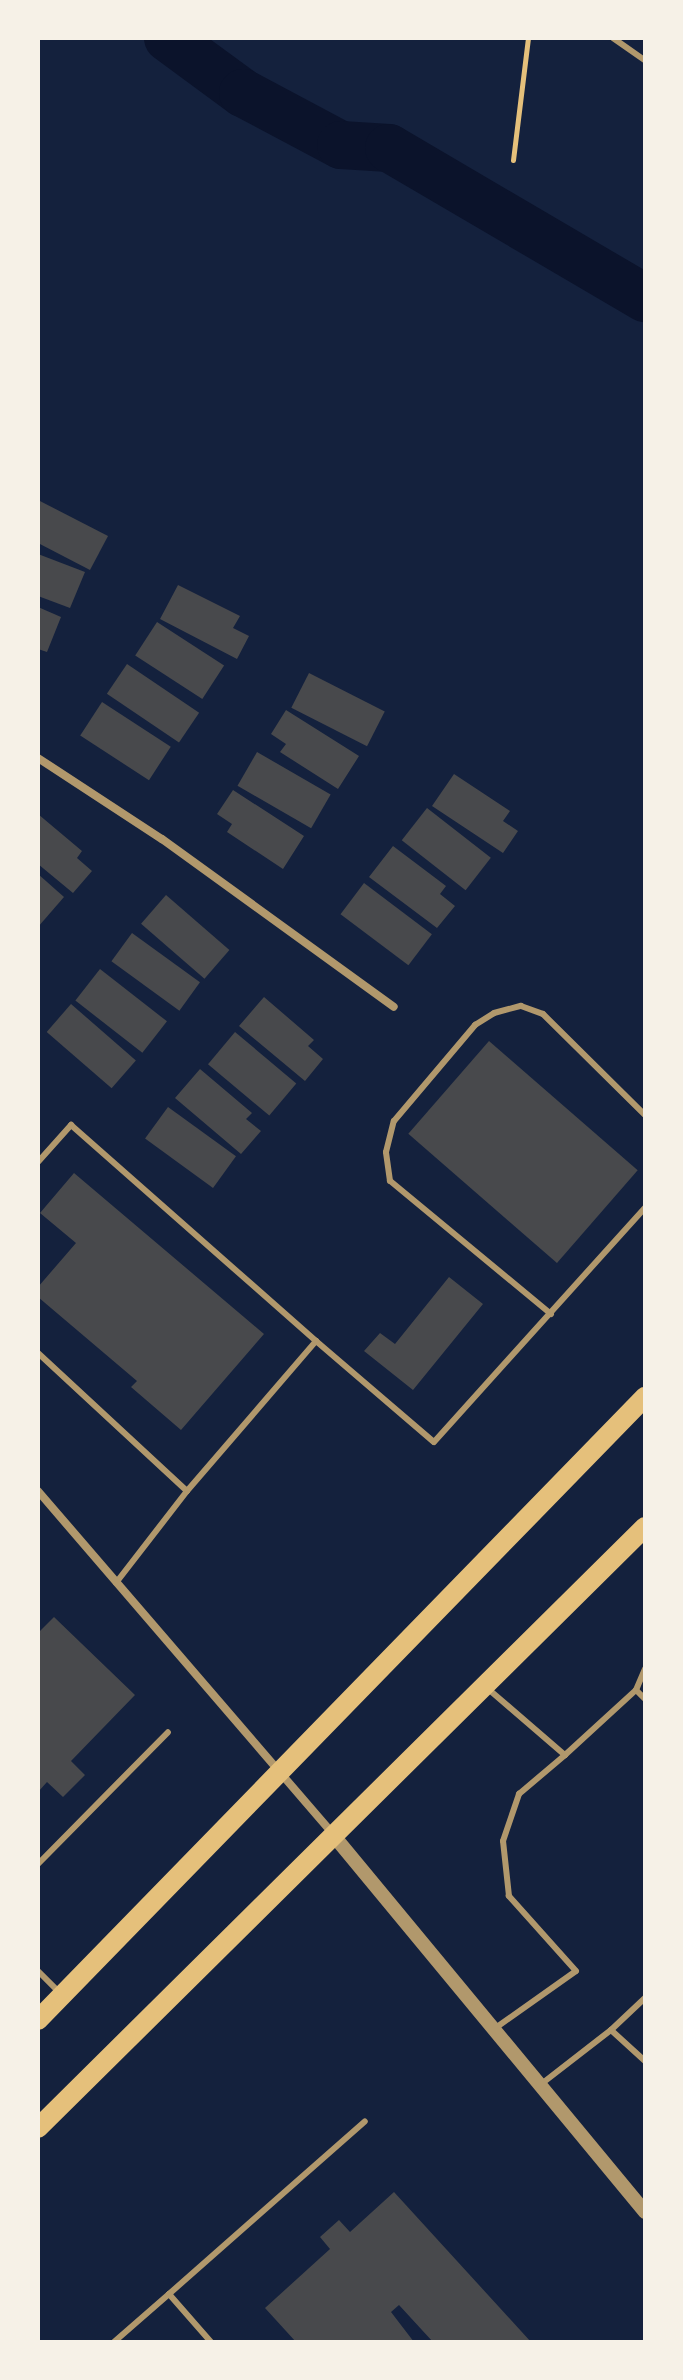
<!DOCTYPE html>
<html>
<head>
<meta charset="utf-8">
<style>
	body { margin:0 }
	#map { position:relative; width:683px; height:2380px; overflow:hidden; background:#14213d; font-family:"Fira Sans Condensed",sans-serif }
	div>[style] { position:absolute }
	[style*='--x'] { left:calc(var(--x)*1px); top:calc(var(--y)*1px); width:calc(var(--w)*1px); rotate:calc(var(--a)*1deg) }
	.river>* { height:48px; margin:-24px; padding:0 24px; transform-origin:24px; border-radius:24px; background:#0b132b }
	.building>* { inset:0; background:#48494c; transform-origin:0 0 }
	.path>* { height:5px; margin:-2.5px; padding:0 2.5px; transform-origin:2.5px; border-radius:2.5px; background:#e5c07b }
	.service>* { height:6px; margin:-3px; padding:0 3px; transform-origin:3px; border-radius:3px; background:#b1986c }
	.minor>* { height:8px; margin:-4px; padding:0 4px; transform-origin:4px; border-radius:4px; background:#b1986c }
	.tertiary>* { height:14px; margin:-7px; padding:0 7px; transform-origin:7px; border-radius:7px; background:#b1986c }
	.primary>* { height:20px; margin:-10px; padding:0 10px; transform-origin:10px; border-radius:10px; background:#e5c07b }
	span { translate:-50% -50%; white-space:nowrap; text-align:center; line-height:1.15; -webkit-text-stroke:8px #f6f1e7; paint-order:stroke }
	.frame { position:absolute; inset:0; border:40px solid #f6f1e7; pointer-events:none }
</style>
</head>
<body>
<div id="map">
	<div class="river">
		<i style="--x:168;--y:38;--w:93;--a:36.3"></i>
		<i style="--x:243;--y:93;--w:111;--a:28"></i>
		<i style="--x:341;--y:145;--w:48;--a:3.6"></i>
		<i style="--x:389;--y:148;--w:297;--a:30.4"></i>
	</div>
	<div class="building">
		<i style="clip-path:polygon(38px 500px,108px 536px,90px 570px,38px 543px)"></i>
		<i style="clip-path:polygon(38px 554px,85px 572px,70px 608px,38px 596px)"></i>
		<i style="clip-path:polygon(178px 585px,240px 616px,233px 628px,249px 636px,237px 659px,160px 619px)"></i>
		<i style="clip-path:polygon(38px 607px,61px 617px,47px 652px,38px 649px)"></i>
		<i style="left:157px;top:622px;width:80px;height:40px;rotate:33deg"></i>
		<i style="left:127px;top:664px;width:87px;height:36px;rotate:34deg"></i>
		<i style="left:309px;top:673px;width:85px;height:39px;rotate:27deg"></i>
		<i style="left:102px;top:702px;width:82px;height:40px;rotate:33deg"></i>
		<i style="clip-path:polygon(286px 710px,359px 756px,338px 789px,280px 752px,286px 744px,271px 734px)"></i>
		<i style="left:257px;top:752px;width:85px;height:39px;rotate:30deg"></i>
		<i style="clip-path:polygon(454px 774px,510px 811px,503px 821px,518px 831px,503px 853px,432px 806px)"></i>
		<i style="clip-path:polygon(233px 790px,304px 836px,283px 869px,227px 832px,232px 824px,217px 814px)"></i>
		<i style="left:427px;top:808px;width:81px;height:41px;rotate:38deg"></i>
		<i style="clip-path:polygon(38px 814px,82px 851px,77px 858px,92px 871px,73px 893px,38px 864px)"></i>
		<i style="clip-path:polygon(393px 846px,446px 886px,440px 894px,455px 906px,437px 928px,369px 877px)"></i>
		<i style="clip-path:polygon(38px 874px,64px 897px,38px 927px)"></i>
		<i style="left:364px;top:883px;width:85px;height:39px;rotate:37deg"></i>
		<i style="left:166px;top:895px;width:84px;height:38px;rotate:41deg"></i>
		<i style="left:132px;top:933px;width:84px;height:35px;rotate:36deg"></i>
		<i style="left:100px;top:969px;width:85px;height:40px;rotate:38deg"></i>
		<i style="clip-path:polygon(264px 997px,314px 1040px,308px 1046px,323px 1059px,305px 1081px,239px 1026px)"></i>
		<i style="left:71px;top:1004px;width:86px;height:37px;rotate:41deg"></i>
		<i style="left:235px;top:1032px;width:80px;height:42px;rotate:40deg"></i>
		<i style="left:489px;top:1041px;width:197px;height:123px;rotate:41deg"></i>
		<i style="clip-path:polygon(200px 1069px,252px 1113px,246px 1119px,261px 1131px,241px 1154px,175px 1098px)"></i>
		<i style="left:168px;top:1107px;width:84px;height:39px;rotate:36deg"></i>
		<i style="clip-path:polygon(74px 1173px,264px 1334px,181px 1430px,131px 1387px,137px 1381px,38px 1297px,38px 1287px,76px 1243px,40px 1213px)"></i>
		<i style="clip-path:polygon(449px 1277px,483px 1304px,413px 1390px,364px 1351px,380px 1333px,395px 1344px)"></i>
		<i style="clip-path:polygon(54px 1617px,135px 1695px,71px 1761px,85px 1775px,63px 1797px,47px 1782px,38px 1792px,38px 1633px)"></i>
		<i style="clip-path:polygon(394px 2192px,531px 2342px,433px 2342px,399px 2305px,391px 2312px,414px 2342px,296px 2342px,265px 2308px,330px 2249px,320px 2237px,339px 2220px,350px 2232px)"></i>
	</div>
	<div class="path">
		<i style="--x:513;--y:160;--w:123;--a:-83"></i>
	</div>
	<div class="service">
		<i style="--x:613;--y:38;--w:39;--a:35"></i>
		<i style="--x:38;--y:1162;--w:50;--a:-48.3"></i>
		<i style="--x:71;--y:1125;--w:327;--a:41.4"></i>
		<i style="--x:551;--y:1314;--w:209;--a:-140.4"></i>
		<i style="--x:390;--y:1181;--w:29;--a:-98"></i>
		<i style="--x:386;--y:1152;--w:32;--a:-76"></i>
		<i style="--x:394;--y:1121;--w:126;--a:-49.8"></i>
		<i style="--x:475;--y:1025;--w:22;--a:-32"></i>
		<i style="--x:494;--y:1013;--w:28;--a:-15"></i>
		<i style="--x:521;--y:1006;--w:23;--a:20"></i>
		<i style="--x:543;--y:1014;--w:144;--a:44.7"></i>
		<i style="--x:38;--y:1353;--w:203;--a:42.8"></i>
		<i style="--x:187;--y:1491;--w:116;--a:127.7"></i>
		<i style="--x:187;--y:1491;--w:198;--a:-49.3"></i>
		<i style="--x:316;--y:1341;--w:155;--a:40.6"></i>
		<i style="--x:434;--y:1442;--w:315;--a:-48"></i>
		<i style="--x:487;--y:1688;--w:103;--a:40.7"></i>
		<i style="--x:565;--y:1755;--w:96;--a:-42.5"></i>
		<i style="--x:636;--y:1690;--w:13;--a:45"></i>
		<i style="--x:636;--y:1690;--w:23;--a:-67"></i>
		<i style="--x:38;--y:1864;--w:185;--a:-45.4"></i>
		<i style="--x:38;--y:1971;--w:33;--a:45"></i>
		<i style="--x:494;--y:2029;--w:100;--a:-35.3"></i>
		<i style="--x:576;--y:1971;--w:101;--a:-131.8"></i>
		<i style="--x:509;--y:1896;--w:55;--a:-96.2"></i>
		<i style="--x:503;--y:1841;--w:50;--a:-71.2"></i>
		<i style="--x:519;--y:1794;--w:60;--a:-40.3"></i>
		<i style="--x:611;--y:2030;--w:47;--a:-43.3"></i>
		<i style="--x:540;--y:2085;--w:90;--a:-37.8"></i>
		<i style="--x:611;--y:2030;--w:46;--a:42.4"></i>
		<i style="--x:169;--y:2294;--w:261;--a:-41.4"></i>
		<i style="--x:114;--y:2342;--w:73;--a:-41.1"></i>
		<i style="--x:169;--y:2294;--w:64;--a:48.8"></i>
	</div>
	<div class="minor">
		<i style="--x:38;--y:758;--w:148;--a:33.2"></i>
		<i style="--x:162;--y:839;--w:286;--a:35.9"></i>
		<i style="--x:38;--y:1491;--w:451;--a:49.3"></i>
	</div>
	<div class="tertiary">
		<i style="--x:334;--y:1836;--w:488;--a:50.4"></i>
	</div>
	<div class="primary">
		<i style="--x:38;--y:2020;--w:870;--a:-45.75"></i>
		<i style="--x:38;--y:2128;--w:854;--a:-44.72"></i>
	</div>
	<div class="frame"></div>
</div>
</body>
</html>
